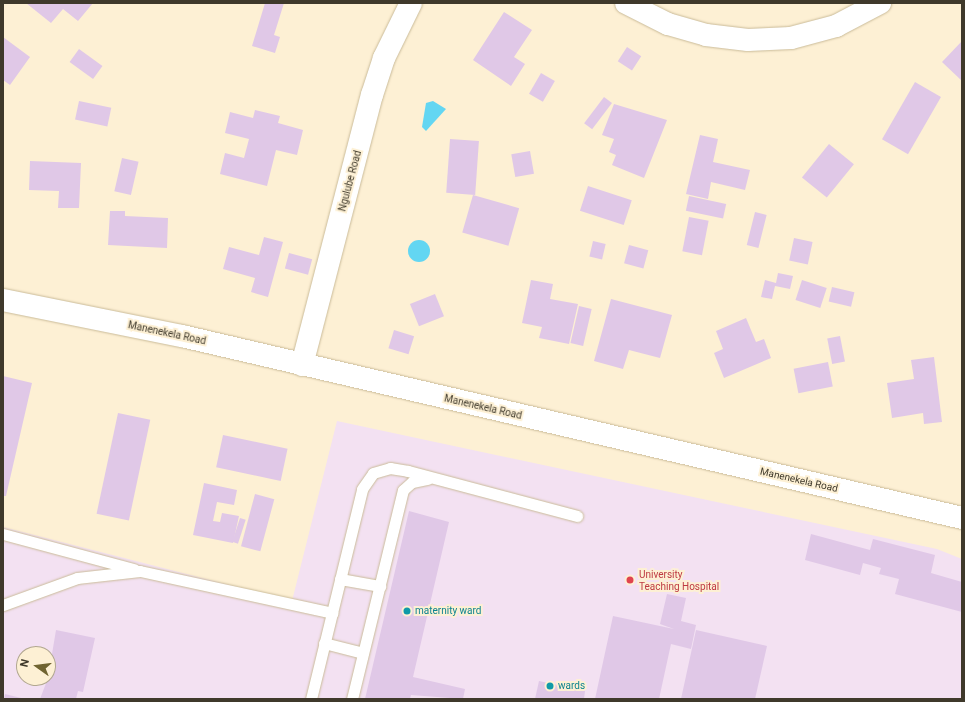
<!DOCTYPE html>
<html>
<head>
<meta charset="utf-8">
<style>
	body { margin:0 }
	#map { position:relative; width:965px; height:702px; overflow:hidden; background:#fdf0d4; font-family:Roboto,sans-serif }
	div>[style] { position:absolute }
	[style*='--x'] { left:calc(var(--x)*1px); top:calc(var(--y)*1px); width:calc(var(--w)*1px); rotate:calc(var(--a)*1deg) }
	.medical>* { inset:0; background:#f3e1f2 }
	.water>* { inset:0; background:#63d6f2 }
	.round { border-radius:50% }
	.building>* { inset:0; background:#e0c8e7; transform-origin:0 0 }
	.roads { filter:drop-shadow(0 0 1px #cabb99) drop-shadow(0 0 1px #cabb99) }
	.lane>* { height:11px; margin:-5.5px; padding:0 5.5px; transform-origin:5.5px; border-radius:5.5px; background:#fff }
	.street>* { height:22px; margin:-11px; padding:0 11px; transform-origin:11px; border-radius:11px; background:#fff }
	.dots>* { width:11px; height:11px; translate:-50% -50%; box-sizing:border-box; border:2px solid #fdf0d4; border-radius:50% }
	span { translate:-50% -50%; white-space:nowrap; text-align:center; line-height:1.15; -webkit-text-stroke:4px #fdf0d4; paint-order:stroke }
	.street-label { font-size:10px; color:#3f392b }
	.health-label { font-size:10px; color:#be3a42 }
	.left { translate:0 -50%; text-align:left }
	.culture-label { font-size:10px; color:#0d838f }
	.frame { position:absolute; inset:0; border:4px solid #3f392b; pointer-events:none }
	.north { position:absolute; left:16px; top:646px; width:40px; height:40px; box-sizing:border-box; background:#fdf0d4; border:1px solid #b1a790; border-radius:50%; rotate:284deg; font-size:11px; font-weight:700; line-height:16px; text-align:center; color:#3f392b }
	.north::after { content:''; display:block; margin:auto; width:14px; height:18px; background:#706431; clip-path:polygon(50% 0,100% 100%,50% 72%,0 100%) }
</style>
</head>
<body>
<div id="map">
	<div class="medical">
		<i style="clip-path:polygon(evenodd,337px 421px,937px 549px,962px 559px,962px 699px,3px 699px,3px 527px,292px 601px,337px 421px,24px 654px,48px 654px,48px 678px,24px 678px,24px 654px)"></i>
	</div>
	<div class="water">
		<i style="clip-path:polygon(433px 101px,446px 109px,426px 131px,422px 127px,426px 103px)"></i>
		<i class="round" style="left:408px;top:240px;width:22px;height:22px"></i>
	</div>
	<div class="building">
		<i style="clip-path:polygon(26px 3px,93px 3px,78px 21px,63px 9px,51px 23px)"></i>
		<i style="clip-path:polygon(265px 3px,284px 3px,274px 35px,280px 37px,275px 53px,252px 46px)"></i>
		<i style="clip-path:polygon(504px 12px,532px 30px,514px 57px,525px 64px,511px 86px,473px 60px)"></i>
		<i style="clip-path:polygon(3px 37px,30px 57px,10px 85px,3px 80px)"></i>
		<i style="clip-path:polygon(962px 41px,962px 81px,942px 62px)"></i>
		<i style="left:627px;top:47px;width:17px;height:17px;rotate:33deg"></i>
		<i style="left:79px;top:49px;width:29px;height:16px;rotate:36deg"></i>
		<i style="left:541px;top:73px;width:16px;height:24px;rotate:30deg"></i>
		<i style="left:915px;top:82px;width:30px;height:66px;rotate:30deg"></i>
		<i style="left:604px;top:97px;width:10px;height:33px;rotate:37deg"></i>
		<i style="left:79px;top:101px;width:33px;height:19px;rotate:12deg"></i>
		<i style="clip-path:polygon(614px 104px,667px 120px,644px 178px,612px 165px,616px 155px,609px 152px,614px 139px,602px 135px)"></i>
		<i style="clip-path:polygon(255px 110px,280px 116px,278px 123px,303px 130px,297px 155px,276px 150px,267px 186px,220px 174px,225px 153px,244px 158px,249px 139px,225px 133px,230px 112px,253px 118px)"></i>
		<i style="clip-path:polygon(700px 135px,718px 139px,713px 162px,750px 170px,745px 190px,711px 182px,708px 199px,686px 194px)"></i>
		<i style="left:450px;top:139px;width:29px;height:54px;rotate:4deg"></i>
		<i style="left:829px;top:144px;width:32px;height:43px;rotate:39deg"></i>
		<i style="left:530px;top:151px;width:23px;height:19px;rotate:80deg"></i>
		<i style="left:122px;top:158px;width:17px;height:34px;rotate:13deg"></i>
		<i style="clip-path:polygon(30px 161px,81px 163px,79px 208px,58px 208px,59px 191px,29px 190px)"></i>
		<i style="left:588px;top:186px;width:46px;height:26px;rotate:18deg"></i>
		<i style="left:473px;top:195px;width:48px;height:39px;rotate:16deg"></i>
		<i style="left:689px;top:196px;width:38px;height:15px;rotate:12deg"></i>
		<i style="clip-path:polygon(110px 211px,125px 211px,125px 216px,168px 218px,167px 248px,108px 245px)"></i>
		<i style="left:755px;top:212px;width:12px;height:34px;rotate:14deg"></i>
		<i style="left:689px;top:217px;width:20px;height:35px;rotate:11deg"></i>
		<i style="clip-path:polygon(264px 237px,283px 242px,268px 297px,251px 292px,255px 278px,223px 269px,229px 247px,259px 255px)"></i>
		<i style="left:794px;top:238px;width:19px;height:23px;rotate:12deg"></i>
		<i style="left:593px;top:241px;width:13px;height:16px;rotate:13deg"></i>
		<i style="left:629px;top:245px;width:20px;height:19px;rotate:15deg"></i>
		<i style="left:289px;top:253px;width:24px;height:16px;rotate:15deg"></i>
		<i style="clip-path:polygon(778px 273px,793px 276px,790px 289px,775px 286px,772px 299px,761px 297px,765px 280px,776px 283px)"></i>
		<i style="clip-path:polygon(531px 280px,553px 284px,550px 299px,578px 304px,569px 344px,539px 338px,542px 327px,522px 323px)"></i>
		<i style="left:802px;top:280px;width:26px;height:21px;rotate:18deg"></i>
		<i style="left:832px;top:287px;width:23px;height:15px;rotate:13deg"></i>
		<i style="left:435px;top:294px;width:24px;height:27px;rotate:68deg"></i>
		<i style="clip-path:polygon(611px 299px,672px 315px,660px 358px,629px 350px,623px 369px,594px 361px)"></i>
		<i style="left:579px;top:306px;width:13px;height:38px;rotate:13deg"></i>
		<i style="clip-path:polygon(746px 318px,756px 342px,764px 339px,771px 358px,724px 378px,714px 353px,723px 349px,716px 331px)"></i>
		<i style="left:394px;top:330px;width:21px;height:19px;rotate:17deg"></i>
		<i style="left:840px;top:336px;width:26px;height:13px;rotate:79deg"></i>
		<i style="clip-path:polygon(934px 357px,942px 422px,924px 424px,923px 413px,892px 418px,887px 383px,914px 379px,911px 360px)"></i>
		<i style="left:828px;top:362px;width:25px;height:35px;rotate:79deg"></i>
		<i style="clip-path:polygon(3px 376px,32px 383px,6px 496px,3px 496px)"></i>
		<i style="left:118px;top:413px;width:33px;height:103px;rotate:12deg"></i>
		<i style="left:223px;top:435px;width:66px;height:33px;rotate:12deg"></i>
		<i style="clip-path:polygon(204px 483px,237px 490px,234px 505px,217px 502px,213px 521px,220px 522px,222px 513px,239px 516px,233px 543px,193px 535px)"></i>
		<i style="left:255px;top:494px;width:20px;height:54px;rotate:15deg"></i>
		<i style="clip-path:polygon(409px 511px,449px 522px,413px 677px,465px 689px,463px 699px,411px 695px,410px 699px,365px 699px)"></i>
		<i style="left:240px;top:518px;width:6px;height:25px;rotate:18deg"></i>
		<i style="clip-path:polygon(811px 534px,870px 550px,873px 539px,935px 555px,931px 573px,962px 582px,962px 612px,895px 594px,899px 579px,879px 574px,881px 568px,863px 563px,860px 575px,805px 560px)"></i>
		<i style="clip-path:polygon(667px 594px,686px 598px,681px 621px,696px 625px,691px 649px,671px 644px,659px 699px,595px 699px,613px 616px,674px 629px,660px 624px)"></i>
		<i style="clip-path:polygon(56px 630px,95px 638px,83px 692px,78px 691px,76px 699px,40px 699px,48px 678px)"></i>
		<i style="clip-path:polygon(696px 630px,767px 646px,755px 699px,681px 699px)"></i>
		<i style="clip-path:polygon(539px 681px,585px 691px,584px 699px,535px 699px)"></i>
		<i style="clip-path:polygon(5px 694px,21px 698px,21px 699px,4px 699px)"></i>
	</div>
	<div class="roads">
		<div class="lane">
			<i style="--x:3;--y:534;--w:136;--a:15"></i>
			<i style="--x:340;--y:579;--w:41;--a:9.9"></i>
			<i style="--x:3;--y:605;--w:79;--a:-20"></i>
			<i style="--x:77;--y:578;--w:63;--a:-6.3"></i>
			<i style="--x:140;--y:571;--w:197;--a:12.3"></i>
			<i style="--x:324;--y:643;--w:40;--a:14.4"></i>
			<i style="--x:311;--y:699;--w:216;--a:-76.3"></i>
			<i style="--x:362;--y:489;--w:19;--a:-55"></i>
			<i style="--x:373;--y:473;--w:18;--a:-16"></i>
			<i style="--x:390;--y:468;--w:18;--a:9"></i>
			<i style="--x:408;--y:471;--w:175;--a:14.9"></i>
			<i style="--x:352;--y:699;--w:215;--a:-76.3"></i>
			<i style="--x:403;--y:490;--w:12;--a:-42"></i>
			<i style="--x:412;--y:482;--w:16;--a:-11"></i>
		</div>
		<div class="street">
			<i style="--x:626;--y:3;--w:47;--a:26.6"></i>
			<i style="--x:668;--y:24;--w:40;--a:16"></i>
			<i style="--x:706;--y:35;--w:42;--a:6.8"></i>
			<i style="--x:748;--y:40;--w:43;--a:-2.7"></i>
			<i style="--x:791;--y:38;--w:47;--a:-14.9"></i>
			<i style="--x:836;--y:26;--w:50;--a:-27.6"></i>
			<i style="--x:3;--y:300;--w:183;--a:11.4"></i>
			<i style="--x:182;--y:336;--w:801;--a:13.13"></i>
			<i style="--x:302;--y:365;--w:279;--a:-75.5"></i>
			<i style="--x:372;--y:95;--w:39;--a:-72"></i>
			<i style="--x:384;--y:58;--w:61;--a:-63.9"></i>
		</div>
	</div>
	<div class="dots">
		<i style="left:630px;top:580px;background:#e0444e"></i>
		<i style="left:407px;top:611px;background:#0f9aa8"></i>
		<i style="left:550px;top:686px;background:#0f9aa8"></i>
	</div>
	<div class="street-label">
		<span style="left:350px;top:181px;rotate:-75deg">Ngulube Road</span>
		<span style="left:167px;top:333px;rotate:12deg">Manenekela Road</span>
		<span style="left:483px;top:407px;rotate:13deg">Manenekela Road</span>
		<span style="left:799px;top:480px;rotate:13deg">Manenekela Road</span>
	</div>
	<div class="health-label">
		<span class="left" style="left:639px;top:580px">University<br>Teaching Hospital</span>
	</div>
	<div class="culture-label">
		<span class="left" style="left:415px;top:611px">maternity ward</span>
		<span class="left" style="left:558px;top:686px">wards</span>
	</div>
	<div class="frame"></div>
	<div class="north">N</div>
</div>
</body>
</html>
